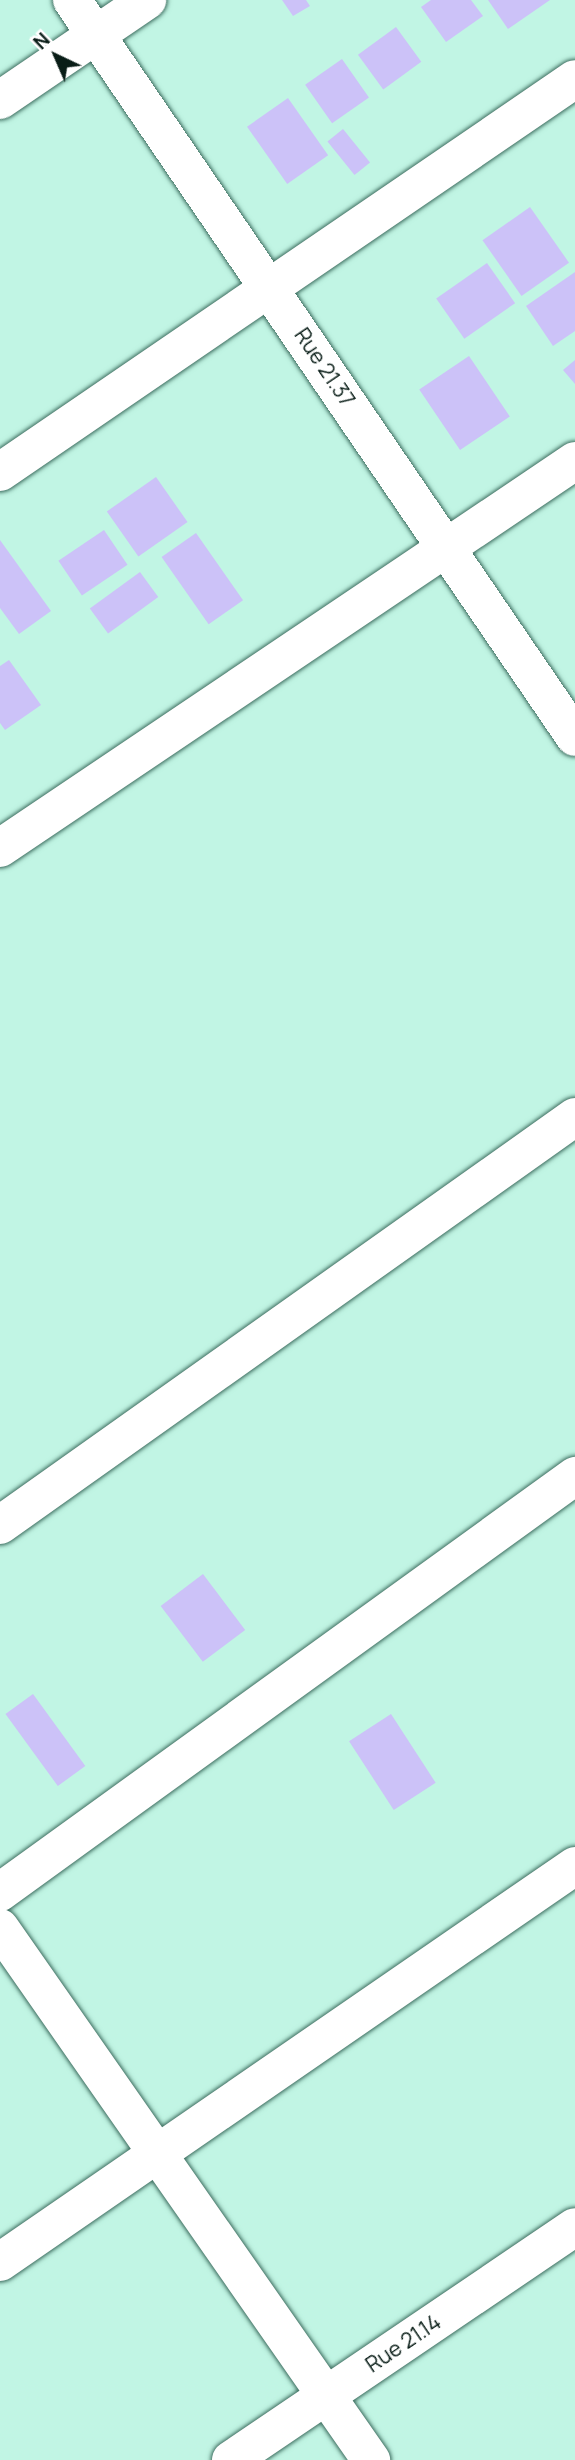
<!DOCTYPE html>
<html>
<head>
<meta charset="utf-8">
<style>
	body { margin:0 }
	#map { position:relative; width:575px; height:2460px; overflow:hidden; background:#c1f5e4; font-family:Manrope,sans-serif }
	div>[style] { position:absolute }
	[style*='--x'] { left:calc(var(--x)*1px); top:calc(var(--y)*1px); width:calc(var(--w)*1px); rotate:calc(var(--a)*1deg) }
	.building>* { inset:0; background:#ccc2f8; transform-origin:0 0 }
	.roads { filter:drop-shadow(0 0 2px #3d6d5f) drop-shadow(0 0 2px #3d6d5f) }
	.street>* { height:38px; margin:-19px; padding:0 19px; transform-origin:19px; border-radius:19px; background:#fff }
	span { translate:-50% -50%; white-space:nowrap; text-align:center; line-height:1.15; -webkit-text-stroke:7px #fff; paint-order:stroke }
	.street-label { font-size:21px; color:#091d17 }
	.north { position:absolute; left:21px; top:21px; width:70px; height:70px; -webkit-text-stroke:5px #fff; paint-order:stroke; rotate:316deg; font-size:19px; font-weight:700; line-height:28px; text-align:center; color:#091d17 }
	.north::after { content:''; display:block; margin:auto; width:24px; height:32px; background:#091d17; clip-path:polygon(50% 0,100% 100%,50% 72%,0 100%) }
</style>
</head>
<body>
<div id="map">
	<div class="building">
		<i style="clip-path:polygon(282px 0,306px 0,310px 6px,293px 16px)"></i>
		<i style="clip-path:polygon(431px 0,471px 0,483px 16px,446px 42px,421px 7px)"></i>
		<i style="clip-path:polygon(488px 0,550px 0,508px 29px)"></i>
		<i style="left:396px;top:27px;width:43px;height:47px;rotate:54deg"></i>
		<i style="left:342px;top:59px;width:47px;height:45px;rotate:55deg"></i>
		<i style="left:288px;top:98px;width:70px;height:50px;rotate:55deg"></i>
		<i style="left:343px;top:129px;width:43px;height:20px;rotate:51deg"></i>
		<i style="left:530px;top:207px;width:68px;height:58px;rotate:55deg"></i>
		<i style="left:487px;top:263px;width:49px;height:62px;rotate:55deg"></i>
		<i style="clip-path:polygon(575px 272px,575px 331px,553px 346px,526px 306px)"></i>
		<i style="left:469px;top:356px;width:73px;height:60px;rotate:56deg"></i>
		<i style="clip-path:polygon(575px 360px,575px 384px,563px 370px)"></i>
		<i style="left:156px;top:477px;width:55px;height:60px;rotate:55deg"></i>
		<i style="left:104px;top:530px;width:42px;height:55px;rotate:56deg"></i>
		<i style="left:196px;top:533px;width:82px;height:42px;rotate:55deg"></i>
		<i style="clip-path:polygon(0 540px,51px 611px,19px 634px,0 608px)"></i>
		<i style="left:140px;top:572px;width:31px;height:62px;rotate:54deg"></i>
		<i style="clip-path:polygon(9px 660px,41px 705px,5px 730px,0 723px,0 666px)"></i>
		<i style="left:203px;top:1574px;width:70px;height:53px;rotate:53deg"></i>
		<i style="left:33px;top:1694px;width:89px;height:34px;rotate:54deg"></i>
		<i style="left:391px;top:1714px;width:82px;height:50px;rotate:57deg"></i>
	</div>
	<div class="roads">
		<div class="street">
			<i style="--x:72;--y:0;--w:892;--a:55.69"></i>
			<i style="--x:0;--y:100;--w:178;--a:-34.2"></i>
			<i style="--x:0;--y:472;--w:696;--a:-34.35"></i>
			<i style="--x:0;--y:848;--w:693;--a:-33.94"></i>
			<i style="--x:0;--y:1525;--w:705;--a:-35.36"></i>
			<i style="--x:0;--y:1892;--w:710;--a:-35.88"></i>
			<i style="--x:0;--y:1928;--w:649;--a:55.11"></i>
			<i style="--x:0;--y:2262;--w:698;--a:-34.56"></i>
			<i style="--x:231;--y:2460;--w:415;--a:-34.1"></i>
		</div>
	</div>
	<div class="street-label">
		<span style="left:325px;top:367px;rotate:56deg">Rue 21.37</span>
		<span style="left:403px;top:2343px;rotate:-34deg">Rue 21.14</span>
	</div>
	<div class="north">N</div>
</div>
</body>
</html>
